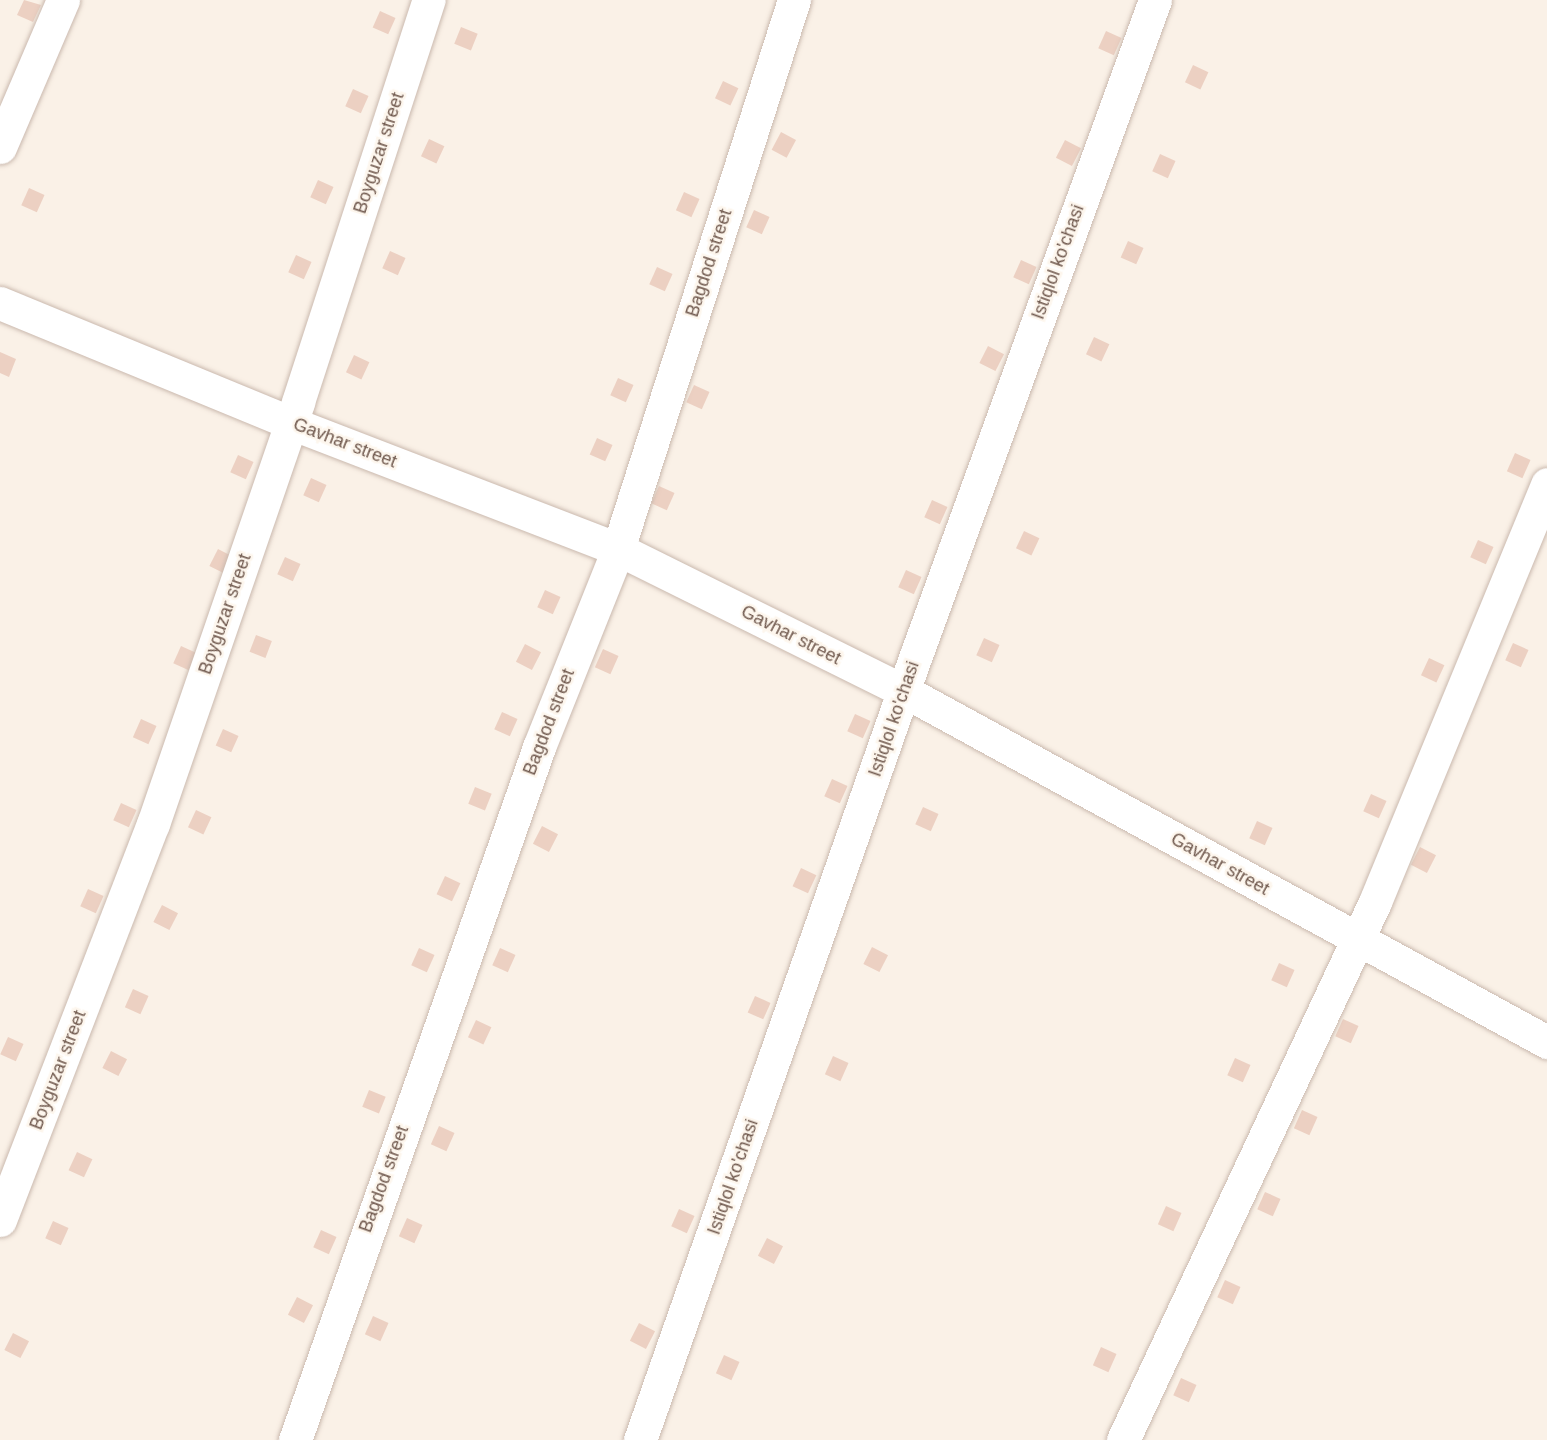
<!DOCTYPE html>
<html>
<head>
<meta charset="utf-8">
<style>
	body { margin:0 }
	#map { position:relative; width:1547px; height:1440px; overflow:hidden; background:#faf1e7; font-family:Helvetica,sans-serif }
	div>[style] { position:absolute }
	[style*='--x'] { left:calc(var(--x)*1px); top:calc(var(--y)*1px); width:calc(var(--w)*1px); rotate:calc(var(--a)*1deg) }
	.building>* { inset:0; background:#ecd0c2; transform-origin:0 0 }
	.roads { filter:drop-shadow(0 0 2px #cab9ae) drop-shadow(0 0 2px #cab9ae) }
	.minor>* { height:33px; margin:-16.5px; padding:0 16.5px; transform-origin:16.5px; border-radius:16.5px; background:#fff }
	span { translate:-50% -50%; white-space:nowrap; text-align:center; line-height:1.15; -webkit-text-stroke:5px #fdf6ed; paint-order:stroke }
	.street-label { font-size:18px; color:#70594e }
</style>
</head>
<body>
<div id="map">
	<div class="building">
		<i style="clip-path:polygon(24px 0,41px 5px,33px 22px,17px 15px)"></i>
		<i style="left:380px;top:11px;width:17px;height:18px;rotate:24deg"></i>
		<i style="left:461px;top:27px;width:18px;height:18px;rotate:22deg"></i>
		<i style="left:1106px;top:31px;width:17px;height:19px;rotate:24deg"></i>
		<i style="left:1193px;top:65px;width:17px;height:19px;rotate:25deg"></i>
		<i style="left:723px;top:81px;width:17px;height:19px;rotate:25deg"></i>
		<i style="left:353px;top:89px;width:17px;height:19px;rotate:24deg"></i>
		<i style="left:781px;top:132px;width:17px;height:20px;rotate:28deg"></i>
		<i style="left:429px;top:139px;width:17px;height:19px;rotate:25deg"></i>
		<i style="left:1065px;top:140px;width:18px;height:20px;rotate:27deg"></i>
		<i style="left:1160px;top:154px;width:17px;height:19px;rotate:24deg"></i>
		<i style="left:318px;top:180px;width:17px;height:19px;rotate:24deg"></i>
		<i style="left:29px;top:188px;width:17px;height:19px;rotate:24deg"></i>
		<i style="left:684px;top:192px;width:17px;height:20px;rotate:24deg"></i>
		<i style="left:754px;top:210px;width:17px;height:19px;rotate:24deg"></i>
		<i style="left:1128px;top:241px;width:17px;height:18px;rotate:24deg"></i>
		<i style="left:390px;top:251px;width:17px;height:19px;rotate:24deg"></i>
		<i style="left:296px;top:255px;width:17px;height:19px;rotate:24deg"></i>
		<i style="left:1021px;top:260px;width:17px;height:19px;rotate:24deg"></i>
		<i style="left:657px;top:267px;width:17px;height:19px;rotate:24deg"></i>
		<i style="left:1094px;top:337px;width:17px;height:19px;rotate:25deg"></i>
		<i style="left:988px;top:346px;width:18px;height:19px;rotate:27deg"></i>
		<i style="clip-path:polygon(0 352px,16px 359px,9px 377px,0 373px)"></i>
		<i style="left:354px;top:355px;width:17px;height:19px;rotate:25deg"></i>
		<i style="left:618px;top:378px;width:17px;height:19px;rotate:24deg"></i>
		<i style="left:694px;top:385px;width:17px;height:19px;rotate:24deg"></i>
		<i style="left:597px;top:438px;width:17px;height:18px;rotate:24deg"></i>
		<i style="left:1515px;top:453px;width:17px;height:20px;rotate:24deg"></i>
		<i style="left:238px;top:455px;width:17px;height:19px;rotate:24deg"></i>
		<i style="left:311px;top:478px;width:17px;height:19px;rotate:24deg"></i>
		<i style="left:659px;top:486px;width:17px;height:19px;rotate:24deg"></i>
		<i style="left:932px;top:500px;width:17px;height:19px;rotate:24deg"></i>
		<i style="left:1024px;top:531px;width:17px;height:19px;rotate:25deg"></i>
		<i style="left:1478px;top:540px;width:17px;height:19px;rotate:24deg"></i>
		<i style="left:218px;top:549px;width:18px;height:19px;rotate:27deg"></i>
		<i style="left:285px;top:557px;width:17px;height:19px;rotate:24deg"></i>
		<i style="left:906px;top:570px;width:17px;height:19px;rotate:24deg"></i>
		<i style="left:545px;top:590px;width:17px;height:19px;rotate:24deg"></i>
		<i style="left:256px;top:635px;width:17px;height:18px;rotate:21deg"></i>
		<i style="left:984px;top:638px;width:17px;height:19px;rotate:24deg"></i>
		<i style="left:1513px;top:643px;width:17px;height:19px;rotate:24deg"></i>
		<i style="left:525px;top:644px;width:18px;height:20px;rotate:27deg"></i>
		<i style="left:181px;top:646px;width:17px;height:19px;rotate:24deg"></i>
		<i style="left:603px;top:649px;width:17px;height:20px;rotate:24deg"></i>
		<i style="left:1429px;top:658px;width:17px;height:19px;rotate:25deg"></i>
		<i style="left:502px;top:712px;width:17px;height:19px;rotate:24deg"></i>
		<i style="left:855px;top:714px;width:17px;height:19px;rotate:24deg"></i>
		<i style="left:141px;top:719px;width:17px;height:20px;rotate:24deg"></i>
		<i style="left:223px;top:729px;width:17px;height:18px;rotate:24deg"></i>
		<i style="left:832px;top:779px;width:17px;height:19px;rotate:24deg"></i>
		<i style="left:475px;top:787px;width:18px;height:18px;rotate:22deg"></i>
		<i style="left:1371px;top:794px;width:17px;height:19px;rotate:24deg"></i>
		<i style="left:121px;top:803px;width:17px;height:19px;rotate:24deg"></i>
		<i style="left:923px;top:807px;width:17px;height:19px;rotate:24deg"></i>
		<i style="left:196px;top:810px;width:17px;height:19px;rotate:25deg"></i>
		<i style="left:1257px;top:821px;width:17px;height:19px;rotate:24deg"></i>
		<i style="left:542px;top:826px;width:18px;height:20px;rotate:27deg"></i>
		<i style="left:1420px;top:847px;width:18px;height:20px;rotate:27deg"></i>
		<i style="left:801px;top:868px;width:17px;height:20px;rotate:25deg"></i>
		<i style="left:445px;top:876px;width:17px;height:20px;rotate:25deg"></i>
		<i style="left:88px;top:889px;width:17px;height:19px;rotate:24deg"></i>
		<i style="left:162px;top:905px;width:18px;height:19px;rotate:27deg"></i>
		<i style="left:872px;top:947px;width:18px;height:19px;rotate:27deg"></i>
		<i style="left:419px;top:948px;width:17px;height:19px;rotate:24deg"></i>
		<i style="left:500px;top:948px;width:17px;height:19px;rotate:24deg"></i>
		<i style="left:1279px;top:963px;width:17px;height:19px;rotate:24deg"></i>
		<i style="left:133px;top:989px;width:17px;height:20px;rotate:24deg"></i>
		<i style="left:755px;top:996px;width:17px;height:18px;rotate:24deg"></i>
		<i style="left:1343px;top:1019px;width:17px;height:19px;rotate:24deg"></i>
		<i style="left:476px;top:1020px;width:17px;height:19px;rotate:25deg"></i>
		<i style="left:8px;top:1037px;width:17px;height:19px;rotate:24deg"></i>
		<i style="left:111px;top:1051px;width:18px;height:19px;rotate:27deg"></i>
		<i style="left:833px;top:1056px;width:17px;height:20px;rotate:24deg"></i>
		<i style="left:1235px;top:1058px;width:17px;height:19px;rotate:24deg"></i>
		<i style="left:369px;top:1090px;width:18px;height:18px;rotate:22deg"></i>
		<i style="left:1302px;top:1110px;width:17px;height:20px;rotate:24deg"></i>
		<i style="left:439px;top:1126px;width:17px;height:20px;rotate:24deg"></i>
		<i style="left:77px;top:1152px;width:17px;height:20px;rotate:25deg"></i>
		<i style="left:1265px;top:1192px;width:17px;height:19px;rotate:24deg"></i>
		<i style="left:1166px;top:1206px;width:17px;height:20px;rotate:24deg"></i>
		<i style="left:679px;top:1209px;width:17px;height:19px;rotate:24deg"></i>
		<i style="left:407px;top:1218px;width:17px;height:20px;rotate:24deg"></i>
		<i style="left:53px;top:1221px;width:17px;height:19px;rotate:24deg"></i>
		<i style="left:321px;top:1230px;width:17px;height:19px;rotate:24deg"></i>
		<i style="left:767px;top:1238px;width:18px;height:20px;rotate:27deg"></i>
		<i style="left:1225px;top:1280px;width:17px;height:19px;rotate:24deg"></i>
		<i style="left:297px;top:1297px;width:18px;height:20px;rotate:27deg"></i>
		<i style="left:373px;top:1316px;width:17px;height:20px;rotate:24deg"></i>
		<i style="left:639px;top:1323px;width:18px;height:20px;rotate:27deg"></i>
		<i style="left:13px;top:1333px;width:18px;height:19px;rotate:27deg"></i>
		<i style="left:1101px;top:1347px;width:17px;height:20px;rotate:24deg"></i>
		<i style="left:724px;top:1355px;width:17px;height:20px;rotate:24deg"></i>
		<i style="left:1181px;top:1378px;width:17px;height:19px;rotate:24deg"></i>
	</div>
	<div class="roads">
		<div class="minor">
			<i style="--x:0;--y:147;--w:160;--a:-66.8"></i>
			<i style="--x:0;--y:303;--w:315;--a:22.4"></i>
			<i style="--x:291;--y:423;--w:350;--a:21.1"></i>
			<i style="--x:618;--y:549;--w:319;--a:26.4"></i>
			<i style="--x:904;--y:691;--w:733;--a:28.63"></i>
			<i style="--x:0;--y:1220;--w:425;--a:-68.9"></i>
			<i style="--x:153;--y:824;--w:446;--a:-71"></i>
			<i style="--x:298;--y:402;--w:423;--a:-72"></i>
			<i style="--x:295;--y:1440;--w:735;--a:-70.6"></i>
			<i style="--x:539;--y:747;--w:213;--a:-68.2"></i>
			<i style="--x:618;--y:549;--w:577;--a:-72.23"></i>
			<i style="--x:640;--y:1440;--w:829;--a:-70.63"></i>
			<i style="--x:915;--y:658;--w:700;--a:-69.96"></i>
			<i style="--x:1123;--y:1440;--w:594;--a:-64.9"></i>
			<i style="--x:1375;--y:902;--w:452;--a:-67.6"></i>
		</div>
	</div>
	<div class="street-label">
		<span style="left:379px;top:153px;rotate:-72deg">Boyguzar street</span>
		<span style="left:1058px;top:262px;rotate:-70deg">Istiqlol ko'chasi</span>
		<span style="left:709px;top:263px;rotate:-72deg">Bagdod street</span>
		<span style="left:345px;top:443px;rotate:21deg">Gavhar street</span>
		<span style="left:225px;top:614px;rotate:-71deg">Boyguzar street</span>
		<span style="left:791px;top:635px;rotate:27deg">Gavhar street</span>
		<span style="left:894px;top:719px;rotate:-71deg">Istiqlol ko'chasi</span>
		<span style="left:549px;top:722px;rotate:-69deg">Bagdod street</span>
		<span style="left:1220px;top:864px;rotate:29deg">Gavhar street</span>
		<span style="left:58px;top:1070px;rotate:-69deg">Boyguzar street</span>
		<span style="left:733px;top:1177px;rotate:-71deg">Istiqlol ko'chasi</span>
		<span style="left:384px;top:1179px;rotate:-70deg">Bagdod street</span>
	</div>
</div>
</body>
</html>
